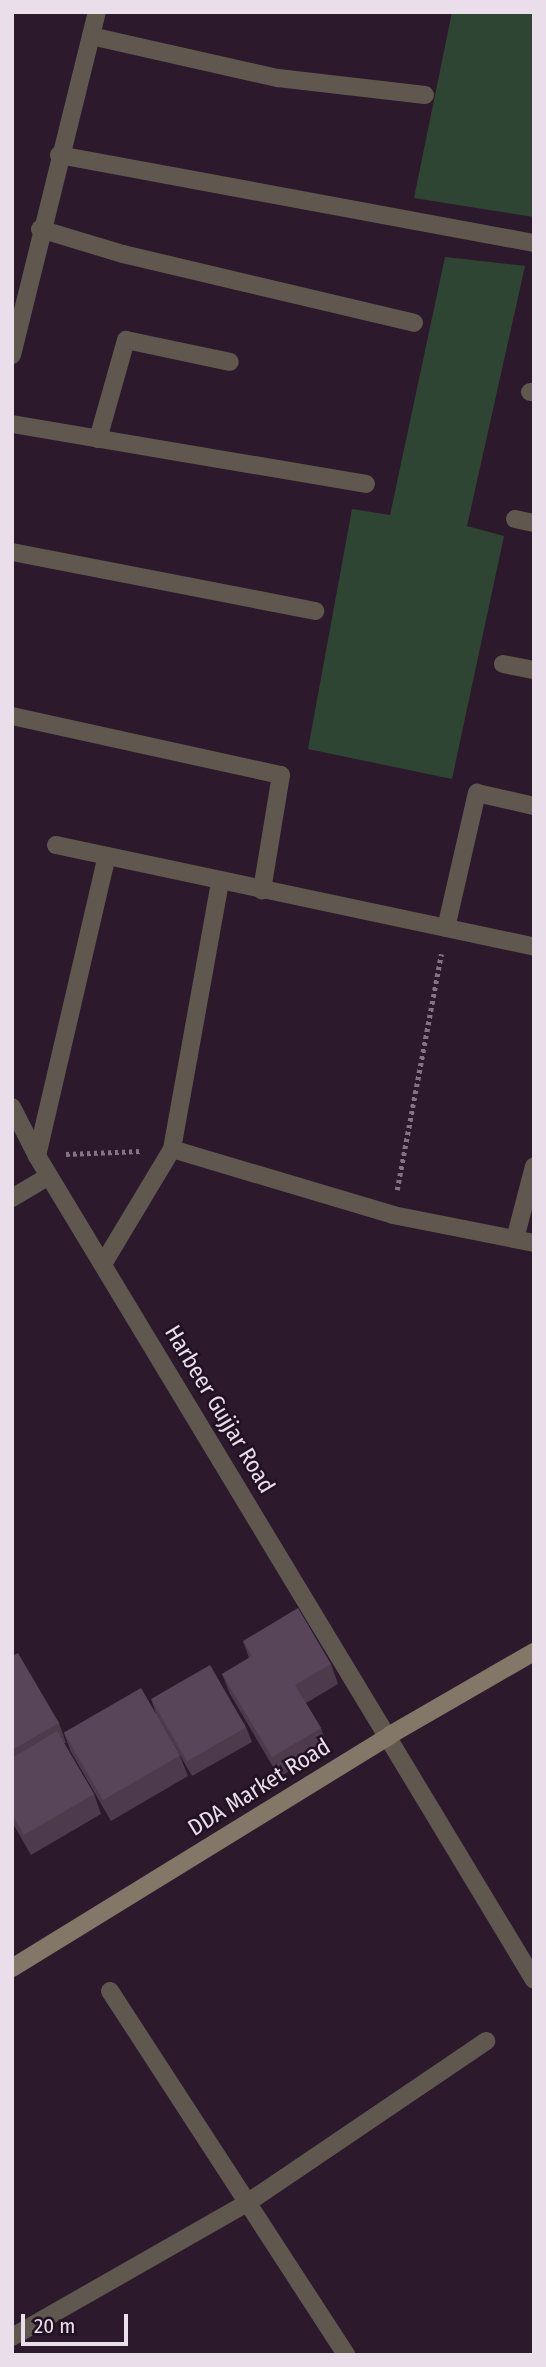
<!DOCTYPE html>
<html>
<head>
<meta charset="utf-8">
<style>
	body { margin:0 }
	#map { position:relative; width:546px; height:2367px; overflow:hidden; background:#2c1a2c; font-family:"Fira Sans Condensed",sans-serif }
	div>[style] { position:absolute }
	[style*='--x'] { left:calc(var(--x)*1px); top:calc(var(--y)*1px); width:calc(var(--w)*1px); rotate:calc(var(--a)*1deg) }
	.green>* { inset:0; background:#2e4533 }
	.path>* { height:4.5px; margin-top:-2.25px; transform-origin:0; background:repeating-linear-gradient(90deg,#837383 0 3.5px,transparent 0 7px) }
	.lane>* { height:18px; margin:-9px; padding:0 9px; transform-origin:9px; border-radius:9px; background:#60584e }
	.street>* { height:18px; margin:-9px; padding:0 9px; transform-origin:9px; border-radius:9px; background:#60584e }
	.secondary>* { height:18px; margin:-9px; padding:0 9px; transform-origin:9px; border-radius:9px; background:#837767 }
	.wall>* { inset:0; background:#4d3b4d }
	.building>* { inset:0; background:#594559; transform-origin:0 0 }
	span { translate:-50% -50%; white-space:nowrap; text-align:center; line-height:1.15; -webkit-text-stroke:5px #212; paint-order:stroke }
	.street-label { font-size:23px; color:#eadeea }
	.frame { position:absolute; inset:0; border:14px solid #eadeea; pointer-events:none }
	.scale { position:absolute; left:21px; top:2314px; width:107px; height:32px; box-sizing:border-box; border:4px solid #eadeea; border-top:0; padding-left:9px; font-size:21px; line-height:24px; white-space:nowrap; color:#eadeea; -webkit-text-stroke:5px #212; paint-order:stroke }
</style>
</head>
<body>
<div id="map">
	<div class="green">
		<i style="clip-path:polygon(452px 12px,534px 12px,534px 217px,414px 198px)"></i>
		<i style="clip-path:polygon(445px 257px,525px 266px,467px 526px,504px 536px,452px 779px,308px 749px,352px 509px,390px 515px)"></i>
	</div>
	<div class="path">
		<i style="--x:66;--y:1154;--w:75;--a:-2.3"></i>
		<i style="--x:397;--y:1190;--w:240;--a:-79.4"></i>
	</div>
	<div class="lane">
		<i style="--x:12;--y:1198;--w:43;--a:-30.7"></i>
	</div>
	<div class="street">
		<i style="--x:91;--y:36;--w:192;--a:12.7"></i>
		<i style="--x:278;--y:78;--w:148;--a:6.6"></i>
		<i style="--x:59;--y:155;--w:483;--a:10.5"></i>
		<i style="--x:40;--y:229;--w:87;--a:16.8"></i>
		<i style="--x:123;--y:254;--w:299;--a:13.3"></i>
		<i style="--x:12;--y:355;--w:353;--a:-76.1"></i>
		<i style="--x:530;--y:392;--w:4;--a:0"></i>
		<i style="--x:12;--y:424;--w:359;--a:9.6"></i>
		<i style="--x:98;--y:439;--w:103;--a:-74.2"></i>
		<i style="--x:126;--y:340;--w:106;--a:11.9"></i>
		<i style="--x:515;--y:519;--w:19;--a:12"></i>
		<i style="--x:12;--y:552;--w:309;--a:11"></i>
		<i style="--x:503;--y:664;--w:32;--a:11"></i>
		<i style="--x:12;--y:716;--w:275;--a:12.4"></i>
		<i style="--x:281;--y:775;--w:117;--a:99.4"></i>
		<i style="--x:56;--y:845;--w:489;--a:12"></i>
		<i style="--x:446;--y:928;--w:139;--a:-77.1"></i>
		<i style="--x:477;--y:793;--w:58;--a:12.8"></i>
		<i style="--x:12;--y:1107;--w:55;--a:63"></i>
		<i style="--x:37;--y:1156;--w:962;--a:58.9"></i>
		<i style="--x:172;--y:1149;--w:231;--a:16.6"></i>
		<i style="--x:393;--y:1215;--w:144;--a:11.2"></i>
		<i style="--x:37;--y:1156;--w:308;--a:-76.9"></i>
		<i style="--x:515;--y:1239;--w:75;--a:-75.4"></i>
		<i style="--x:103;--y:1264;--w:134;--a:-59"></i>
		<i style="--x:172;--y:1149;--w:270;--a:-79.8"></i>
		<i style="--x:110;--y:1991;--w:434;--a:57"></i>
		<i style="--x:12;--y:2337;--w:271;--a:-29.7"></i>
		<i style="--x:247;--y:2203;--w:289;--a:-34.1"></i>
	</div>
	<div class="secondary">
		<i style="--x:12;--y:1968;--w:444;--a:-31.6"></i>
		<i style="--x:390;--y:1735;--w:166;--a:-30"></i>
	</div>
	<div class="wall">
		<i style="clip-path:polygon(243px 1641px,331px 1664px,338px 1684px,306px 1703px,321px 1728px,328px 1748px,279px 1777px,230px 1694px,222px 1674px,249px 1658px)"></i>
		<i style="clip-path:polygon(12px 1656px,59px 1723px,66px 1743px,64px 1743px,94px 1794px,101px 1814px,31px 1855px,12px 1822px)"></i>
		<i style="clip-path:polygon(151px 1699px,246px 1727px,252px 1742px,192px 1776px,158px 1717px,180px 1756px,188px 1776px,111px 1821px,71px 1752px,64px 1733px,156px 1714px)"></i>
	</div>
	<div class="building">
		<i style="clip-path:polygon(298px 1608px,331px 1664px,295px 1685px,321px 1728px,272px 1757px,222px 1674px,252px 1656px,243px 1641px)"></i>
		<i style="clip-path:polygon(18px 1653px,59px 1723px,12px 1750px,12px 1656px)"></i>
		<i style="left:210px;top:1665px;width:72px;height:68px;rotate:60deg"></i>
		<i style="left:141px;top:1688px;width:78px;height:89px;rotate:60deg"></i>
		<i style="clip-path:polygon(57px 1731px,94px 1794px,24px 1835px,12px 1815px,12px 1758px)"></i>
	</div>
	<div class="street-label">
		<span style="left:220px;top:1409px;rotate:59deg">Harbeer Gujjar Road</span>
		<span style="left:259px;top:1787px;rotate:-32deg">DDA Market Road</span>
	</div>
	<div class="frame"></div>
	<div class="scale">20 m</div>
</div>
</body>
</html>
